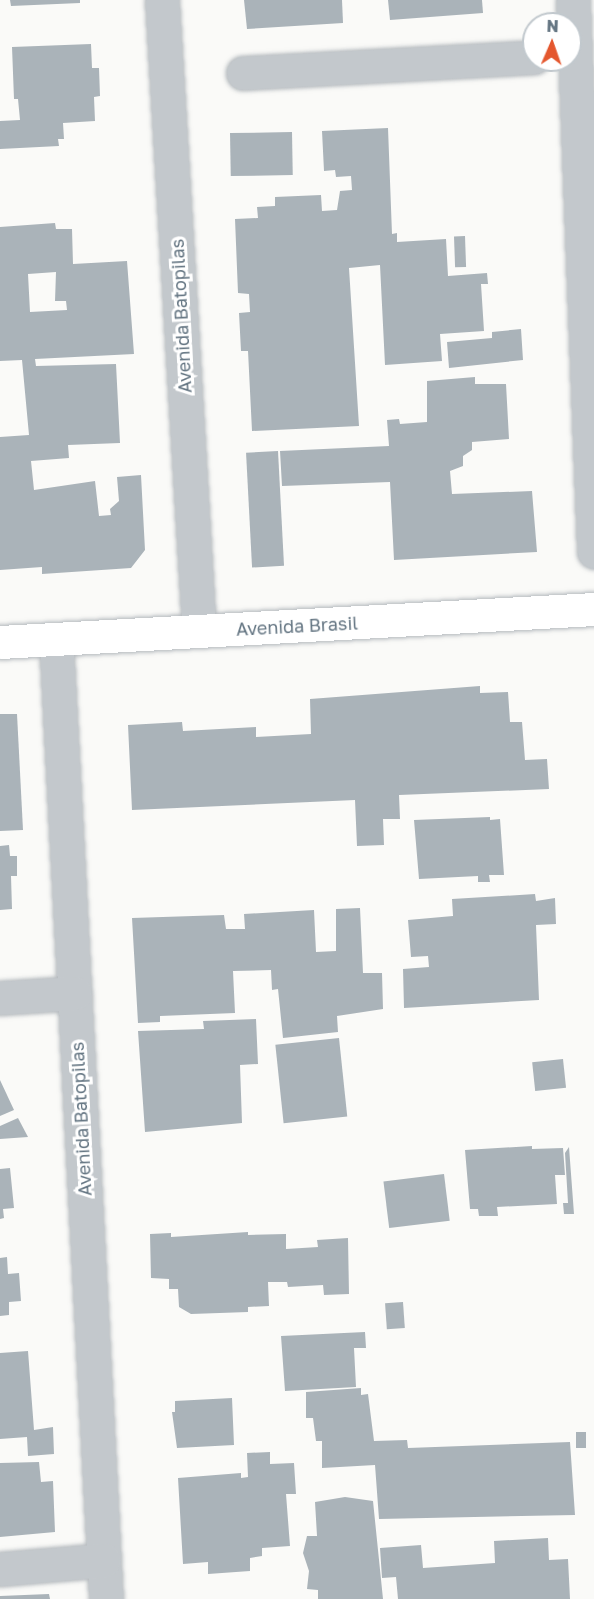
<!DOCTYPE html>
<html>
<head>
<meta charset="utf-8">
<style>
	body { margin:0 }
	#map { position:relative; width:594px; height:1599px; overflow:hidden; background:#fafaf8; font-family:"Golos Text",sans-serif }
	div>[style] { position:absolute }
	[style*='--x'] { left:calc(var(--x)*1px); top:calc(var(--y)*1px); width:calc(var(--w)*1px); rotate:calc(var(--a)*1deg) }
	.building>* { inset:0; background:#aab3b9; transform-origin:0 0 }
	.roads { filter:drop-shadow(0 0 2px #b5babe) drop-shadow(0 0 2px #b5babe) }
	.minor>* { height:33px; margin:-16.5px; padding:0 16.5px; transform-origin:16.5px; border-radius:16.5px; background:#c3c8cc }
	.major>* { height:33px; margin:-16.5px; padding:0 16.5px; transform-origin:16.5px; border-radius:16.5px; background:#fff }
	span { translate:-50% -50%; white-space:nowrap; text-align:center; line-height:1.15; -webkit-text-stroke:6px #fff; paint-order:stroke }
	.street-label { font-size:18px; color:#657683 }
	.north { position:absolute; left:522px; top:12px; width:60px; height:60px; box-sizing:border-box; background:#fff; border:2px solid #c1c8cd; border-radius:50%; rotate:2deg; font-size:16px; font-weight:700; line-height:24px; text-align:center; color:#657683 }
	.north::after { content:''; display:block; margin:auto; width:21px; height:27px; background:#e4572e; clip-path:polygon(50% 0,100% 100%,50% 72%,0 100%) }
</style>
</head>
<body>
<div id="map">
	<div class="building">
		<i style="clip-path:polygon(10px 0,80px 0,80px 3px,11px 6px)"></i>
		<i style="clip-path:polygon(244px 0,342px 0,343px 23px,247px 29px)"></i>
		<i style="clip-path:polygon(388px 0,482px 0,483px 13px,390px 20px)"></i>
		<i style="clip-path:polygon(91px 44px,92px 68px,99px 68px,100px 96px,94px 97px,95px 121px,63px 123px,64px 139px,58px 139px,59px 146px,0 149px,0 121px,20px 120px,18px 99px,14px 99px,12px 47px)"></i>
		<i style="clip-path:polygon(388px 128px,392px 234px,397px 233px,397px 242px,446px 239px,448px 276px,487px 273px,488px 284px,481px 284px,484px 331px,440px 334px,442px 361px,385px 365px,380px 265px,349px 268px,359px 426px,252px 431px,248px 351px,241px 351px,239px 313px,250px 312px,249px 294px,238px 293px,235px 219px,258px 218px,257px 207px,275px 206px,275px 197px,321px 195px,322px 211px,337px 210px,340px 191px,352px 190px,351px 176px,336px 177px,335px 170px,324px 171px,322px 131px)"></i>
		<i style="left:292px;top:132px;width:43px;height:62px;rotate:89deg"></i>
		<i style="clip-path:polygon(evenodd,55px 223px,56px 229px,72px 229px,73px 264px,127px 261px,134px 354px,35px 359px,36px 366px,116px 364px,120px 443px,68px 445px,69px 458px,31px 461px,34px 490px,95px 481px,99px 516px,111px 515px,110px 509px,119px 501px,117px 477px,141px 475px,145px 550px,131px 568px,42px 574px,42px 567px,0 570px,0 437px,29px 435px,22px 360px,0 361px,0 227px,55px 223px,56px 272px,55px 301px,66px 301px,67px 310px,30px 312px,28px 274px,56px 272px)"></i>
		<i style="left:465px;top:236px;width:31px;height:11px;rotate:88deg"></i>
		<i style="clip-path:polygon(521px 329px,523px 360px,449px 368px,447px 342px,492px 338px,492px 332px)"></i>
		<i style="clip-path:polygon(475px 377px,475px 384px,506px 384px,509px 439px,472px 442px,472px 450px,463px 456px,463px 466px,450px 471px,452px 494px,532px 491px,537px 552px,394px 560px,390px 482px,282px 486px,280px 451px,389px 446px,387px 420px,399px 419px,400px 424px,427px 422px,427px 381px)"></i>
		<i style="left:278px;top:451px;width:115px;height:32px;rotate:87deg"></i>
		<i style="clip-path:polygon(480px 686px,480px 693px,508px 692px,510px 722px,522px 722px,525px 760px,547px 759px,549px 789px,399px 795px,400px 819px,383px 819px,384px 845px,357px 846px,355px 800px,132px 810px,128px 725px,182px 722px,183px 731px,256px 727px,256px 737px,311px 734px,310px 699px)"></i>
		<i style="clip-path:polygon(0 714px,17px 714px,23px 830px,0 831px)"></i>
		<i style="clip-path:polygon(490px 817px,490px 820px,500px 819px,504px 875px,489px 875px,490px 882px,478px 882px,478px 876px,419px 879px,414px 820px)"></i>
		<i style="clip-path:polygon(9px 845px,10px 856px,17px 856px,17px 876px,11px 876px,12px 909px,0 910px,0 846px)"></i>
		<i style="clip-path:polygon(535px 894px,536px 901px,555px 898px,556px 924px,536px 925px,539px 1000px,404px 1008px,403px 969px,429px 967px,428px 956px,411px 957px,408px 920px,453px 916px,452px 899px)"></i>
		<i style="clip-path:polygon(360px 908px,363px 973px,382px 973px,383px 1009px,337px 1016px,338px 1032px,283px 1038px,278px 989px,272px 990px,271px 970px,233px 971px,235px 1013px,160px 1016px,160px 1022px,138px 1023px,132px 918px,224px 915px,226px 929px,245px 929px,244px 914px,314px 910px,316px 952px,336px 951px,336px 909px)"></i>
		<i style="clip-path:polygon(256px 1019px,258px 1064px,240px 1065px,242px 1123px,145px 1132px,138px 1031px,204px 1029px,203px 1021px)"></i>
		<i style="left:339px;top:1038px;width:79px;height:64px;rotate:84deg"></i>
		<i style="left:563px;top:1059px;width:29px;height:31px;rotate:84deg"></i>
		<i style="clip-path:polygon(0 1080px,14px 1110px,0 1116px)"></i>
		<i style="clip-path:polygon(18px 1118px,28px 1137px,0 1139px,0 1126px)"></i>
		<i style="clip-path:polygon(532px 1146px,532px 1149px,563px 1148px,565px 1175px,555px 1175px,557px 1204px,497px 1207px,498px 1216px,479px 1216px,478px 1209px,470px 1209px,465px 1150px)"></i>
		<i style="clip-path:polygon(569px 1147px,574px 1214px,564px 1214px,563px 1203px,568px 1203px,565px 1153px)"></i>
		<i style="clip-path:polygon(10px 1168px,14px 1208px,3px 1209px,4px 1218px,0 1219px,0 1169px)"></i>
		<i style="left:444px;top:1174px;width:47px;height:61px;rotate:83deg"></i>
		<i style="clip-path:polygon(248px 1232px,248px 1235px,286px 1234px,286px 1249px,318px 1247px,317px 1240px,348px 1238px,349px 1294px,324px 1295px,323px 1285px,288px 1287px,287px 1282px,268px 1282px,269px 1306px,248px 1307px,248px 1312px,191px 1314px,179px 1307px,178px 1289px,169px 1289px,169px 1279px,151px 1278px,150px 1234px,171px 1233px,171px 1237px)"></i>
		<i style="clip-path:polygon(7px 1257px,8px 1274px,19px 1273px,21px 1301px,9px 1302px,9px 1315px,0 1316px,0 1258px)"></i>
		<i style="left:403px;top:1302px;width:26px;height:18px;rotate:86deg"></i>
		<i style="clip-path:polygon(365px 1332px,366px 1348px,354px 1348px,356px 1387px,285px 1391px,281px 1336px)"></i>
		<i style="clip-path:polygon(28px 1351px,34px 1430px,53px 1427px,54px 1454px,28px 1456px,27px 1437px,0 1439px,0 1353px)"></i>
		<i style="clip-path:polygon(361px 1388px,361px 1395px,368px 1394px,374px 1441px,407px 1440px,408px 1448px,570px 1442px,575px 1515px,379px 1519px,375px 1465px,322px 1468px,322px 1441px,316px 1441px,313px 1418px,306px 1418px,306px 1392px)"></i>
		<i style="clip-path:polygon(232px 1398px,234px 1445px,177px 1448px,172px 1412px,175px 1412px,175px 1401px)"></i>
		<i style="left:576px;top:1432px;width:10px;height:16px"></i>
		<i style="clip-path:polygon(270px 1452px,270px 1464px,294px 1463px,296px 1494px,286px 1494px,290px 1546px,262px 1548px,262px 1556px,250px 1558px,250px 1571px,208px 1574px,208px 1562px,183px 1564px,178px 1478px,241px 1473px,241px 1478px,248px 1477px,247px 1453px)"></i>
		<i style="clip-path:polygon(39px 1462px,41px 1482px,53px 1481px,55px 1532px,0 1537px,0 1463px)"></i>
		<i style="clip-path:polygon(345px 1497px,373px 1501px,383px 1599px,318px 1599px,318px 1590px,307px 1589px,309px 1571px,303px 1553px,307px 1536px,317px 1536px,315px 1502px)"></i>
		<i style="clip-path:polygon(548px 1538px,549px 1560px,568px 1559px,570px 1599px,398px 1599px,396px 1577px,382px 1578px,380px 1548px,421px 1545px,423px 1568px,495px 1563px,494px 1541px)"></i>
		<i style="clip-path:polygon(49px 1594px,50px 1599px,0 1599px,0 1596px)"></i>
	</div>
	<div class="roads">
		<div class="minor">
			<i style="--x:162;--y:0;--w:632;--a:86.64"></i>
			<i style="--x:573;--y:0;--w:552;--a:87.82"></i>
			<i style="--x:243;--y:73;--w:291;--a:-3.1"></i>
			<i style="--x:56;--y:639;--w:961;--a:87.02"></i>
			<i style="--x:0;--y:998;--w:75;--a:-3.8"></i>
			<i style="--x:0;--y:1569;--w:104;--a:-4.9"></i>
		</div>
		<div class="major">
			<i style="--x:0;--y:642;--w:595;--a:-3.18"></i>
		</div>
	</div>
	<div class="street-label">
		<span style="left:181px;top:316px;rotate:-93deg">Avenida Batopilas</span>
		<span style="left:297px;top:626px;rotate:-3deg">Avenida Brasil</span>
		<span style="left:81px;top:1119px;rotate:-93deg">Avenida Batopilas</span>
	</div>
	<div class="north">N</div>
</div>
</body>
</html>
